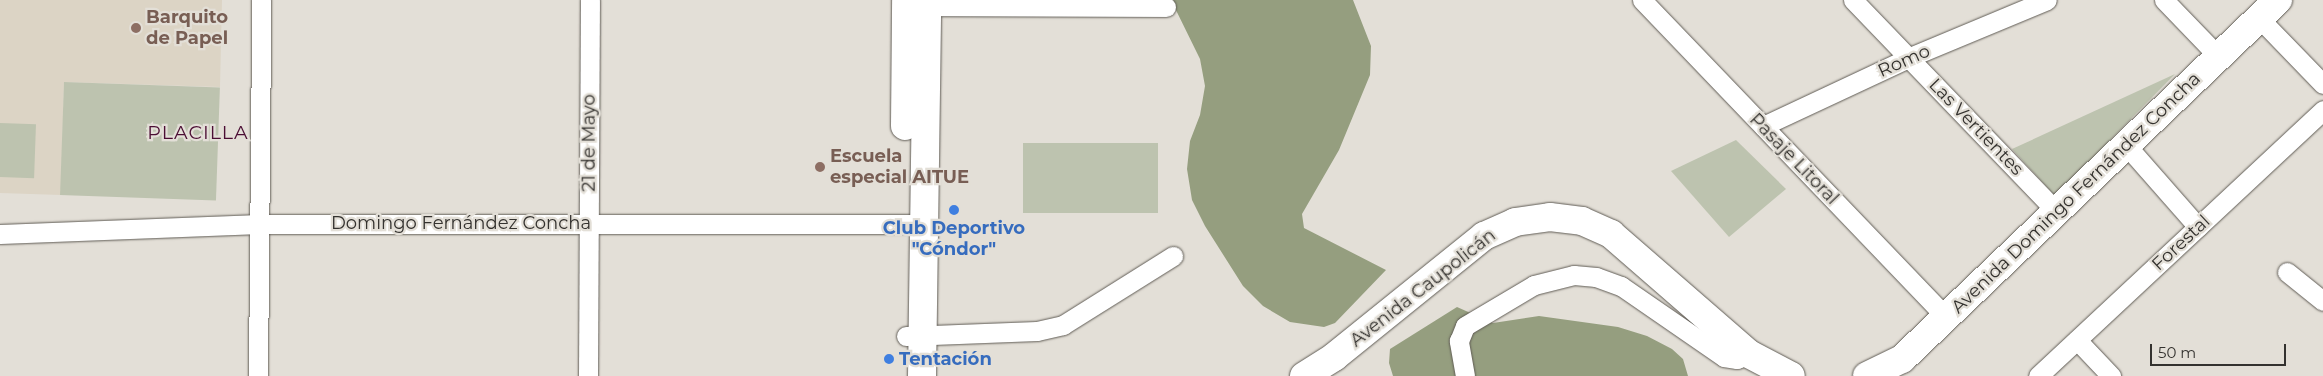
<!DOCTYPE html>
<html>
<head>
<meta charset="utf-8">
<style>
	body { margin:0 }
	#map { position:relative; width:2323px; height:376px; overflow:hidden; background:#e3dfd7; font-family:Montserrat,sans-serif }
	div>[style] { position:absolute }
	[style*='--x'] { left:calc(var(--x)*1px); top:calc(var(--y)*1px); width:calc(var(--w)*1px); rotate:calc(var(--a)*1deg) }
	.built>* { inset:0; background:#dcd4c5 }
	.green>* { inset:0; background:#bdc3af; transform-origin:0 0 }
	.forest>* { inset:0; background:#959e7f }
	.roads { filter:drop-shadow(0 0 1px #605c55) drop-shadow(0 0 1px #605c55) }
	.street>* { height:19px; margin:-9.5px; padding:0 9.5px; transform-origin:9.5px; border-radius:9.5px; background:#fff }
	.secondary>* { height:28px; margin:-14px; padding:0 14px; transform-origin:14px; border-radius:14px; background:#fff }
	.dots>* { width:14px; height:14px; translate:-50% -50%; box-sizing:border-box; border:2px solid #e3dfd7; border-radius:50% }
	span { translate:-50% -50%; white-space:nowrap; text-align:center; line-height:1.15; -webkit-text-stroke:4.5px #e3dfd7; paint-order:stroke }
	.education-label { font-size:18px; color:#785e54; font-weight:700 }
	.left { translate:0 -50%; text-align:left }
	.street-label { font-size:18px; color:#34322f }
	.shop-label { font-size:18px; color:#366cbe; font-weight:700 }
	.neighbourhood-label { font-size:19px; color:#4b0e34; letter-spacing:1px }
	.scale { position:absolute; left:2150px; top:344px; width:136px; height:22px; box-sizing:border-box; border:2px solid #34322f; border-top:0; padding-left:6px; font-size:15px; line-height:18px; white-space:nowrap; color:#34322f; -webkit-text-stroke:4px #e3dfd7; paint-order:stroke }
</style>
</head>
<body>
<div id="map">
	<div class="built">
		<i style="clip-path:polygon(0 0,222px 0,220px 87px,64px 82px,61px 195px,0 193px)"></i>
	</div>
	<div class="green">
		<i style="clip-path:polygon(2175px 74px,2055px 196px,2012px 149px)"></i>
		<i style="left:64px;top:82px;width:156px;height:113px;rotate:2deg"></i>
		<i style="left:0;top:123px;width:36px;height:54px;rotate:2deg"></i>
		<i style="clip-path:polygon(1736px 140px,1786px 189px,1729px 237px,1671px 171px)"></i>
		<i style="left:1023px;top:143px;width:135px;height:70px"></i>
	</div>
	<div class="forest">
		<i style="clip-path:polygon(1171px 0,1353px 0,1371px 46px,1370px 75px,1339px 150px,1302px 214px,1304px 228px,1386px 270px,1335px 323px,1324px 327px,1290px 322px,1263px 306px,1243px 286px,1205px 226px,1192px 200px,1187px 169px,1190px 141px,1200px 115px,1205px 86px,1200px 59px)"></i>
		<i style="clip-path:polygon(1457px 307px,1493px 323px,1539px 316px,1618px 327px,1647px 336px,1672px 349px,1683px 359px,1688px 376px,1393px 376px,1389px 363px,1390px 349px)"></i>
	</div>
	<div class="roads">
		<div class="street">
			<i style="--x:1642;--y:0;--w:439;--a:46.2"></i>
			<i style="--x:1853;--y:0;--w:294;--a:46.1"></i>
			<i style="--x:2164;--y:0;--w:79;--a:46"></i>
			<i style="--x:915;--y:6;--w:251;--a:0.2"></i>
			<i style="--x:2259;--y:18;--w:92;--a:45.9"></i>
			<i style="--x:1763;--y:126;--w:162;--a:-25.1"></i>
			<i style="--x:1910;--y:57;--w:148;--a:-22.6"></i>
			<i style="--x:2126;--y:145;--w:109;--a:48.7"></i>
			<i style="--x:0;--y:234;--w:260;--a:-2.2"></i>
			<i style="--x:260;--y:224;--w:662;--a:0"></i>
			<i style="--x:2287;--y:272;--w:46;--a:38.9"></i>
			<i style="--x:906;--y:336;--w:131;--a:-2.2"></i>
			<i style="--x:1037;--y:331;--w:27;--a:-13"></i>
			<i style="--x:1063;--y:325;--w:130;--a:-32.1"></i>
			<i style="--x:2077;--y:340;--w:50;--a:46.6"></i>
			<i style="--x:258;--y:376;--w:376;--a:-89.5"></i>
			<i style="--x:588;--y:376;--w:376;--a:-89.7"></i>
			<i style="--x:1465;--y:376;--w:36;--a:-100"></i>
			<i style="--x:1459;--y:341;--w:16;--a:-68"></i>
			<i style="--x:1465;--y:326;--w:80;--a:-30.7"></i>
			<i style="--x:1534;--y:285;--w:41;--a:-14"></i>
			<i style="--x:1574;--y:275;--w:22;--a:5"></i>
			<i style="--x:1596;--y:277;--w:27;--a:20"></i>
			<i style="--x:1621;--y:286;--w:125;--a:34.6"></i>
			<i style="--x:1724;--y:357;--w:13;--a:9"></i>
			<i style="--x:1737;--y:359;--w:13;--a:-23"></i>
			<i style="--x:2038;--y:376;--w:390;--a:-43"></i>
		</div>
		<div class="secondary">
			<i style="--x:905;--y:126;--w:126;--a:-89.5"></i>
			<i style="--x:922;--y:376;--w:376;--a:-89.2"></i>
			<i style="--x:1304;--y:376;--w:36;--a:-32"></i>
			<i style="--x:1334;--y:357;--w:193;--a:-38.9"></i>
			<i style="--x:1484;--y:236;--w:34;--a:-24"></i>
			<i style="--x:1515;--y:222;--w:35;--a:-8"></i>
			<i style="--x:1550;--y:217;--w:32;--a:7"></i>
			<i style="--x:1582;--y:221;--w:32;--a:24"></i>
			<i style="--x:1611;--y:234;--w:183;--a:41"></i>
			<i style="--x:1749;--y:354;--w:47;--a:27.6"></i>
			<i style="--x:1867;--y:376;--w:39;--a:-26"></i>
			<i style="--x:1902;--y:359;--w:520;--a:-43.68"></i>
		</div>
	</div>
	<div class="dots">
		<i style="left:136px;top:28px;background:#8d6e63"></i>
		<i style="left:820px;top:167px;background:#8d6e63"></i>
		<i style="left:954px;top:210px;background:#3f7fe0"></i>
		<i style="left:889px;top:359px;background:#3f7fe0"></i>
	</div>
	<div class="education-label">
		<span class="left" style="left:146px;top:28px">Barquito<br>de Papel</span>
		<span class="left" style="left:830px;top:167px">Escuela<br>especial AITUE</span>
	</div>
	<div class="street-label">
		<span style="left:1904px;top:61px;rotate:-24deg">Romo</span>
		<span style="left:1976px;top:127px;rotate:46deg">Las Vertientes</span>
		<span style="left:589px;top:143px;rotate:-90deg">21 de Mayo</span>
		<span style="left:1794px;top:159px;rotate:46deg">Pasaje Litoral</span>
		<span style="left:2076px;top:193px;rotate:-44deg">Avenida Domingo Fernández Concha</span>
		<span style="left:461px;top:223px">Domingo Fernández Concha</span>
		<span style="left:2181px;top:243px;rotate:-43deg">Forestal</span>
		<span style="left:1423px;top:288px;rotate:-38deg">Avenida Caupolicán</span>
	</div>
	<div class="shop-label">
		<span style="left:954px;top:239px">Club Deportivo<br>"Cóndor"</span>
		<span class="left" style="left:899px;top:359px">Tentación</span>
	</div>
	<div class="neighbourhood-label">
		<span style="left:198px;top:133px">PLACILLA</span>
	</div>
	<div class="scale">50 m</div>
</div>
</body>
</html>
